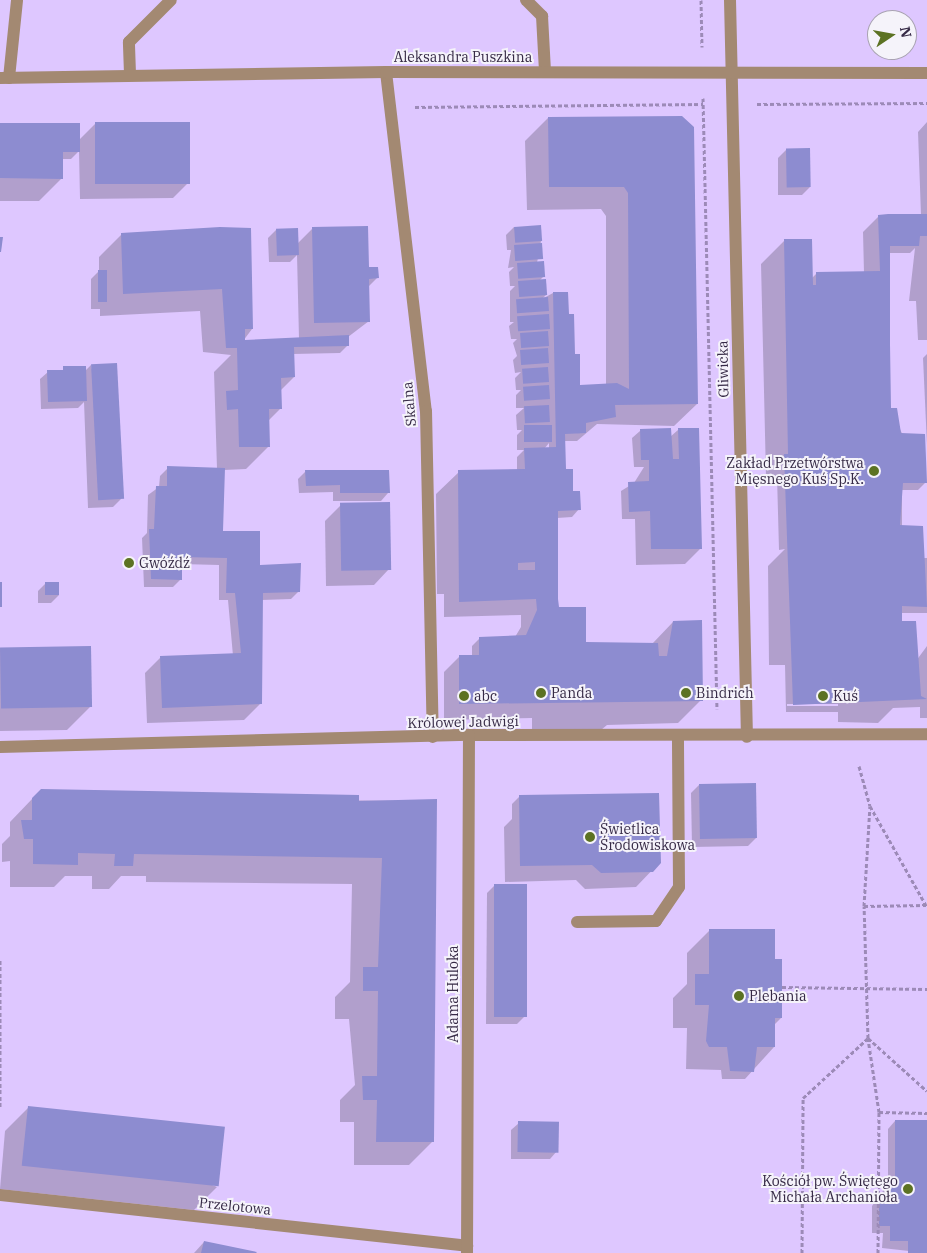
<!DOCTYPE html>
<html>
<head>
<meta charset="utf-8">
<style>
	body { margin:0 }
	#map { position:relative; width:927px; height:1253px; overflow:hidden; background:#dec7ff; font-family:"IBM Plex Serif",serif }
	div>[style] { position:absolute }
	[style*='--x'] { left:calc(var(--x)*1px); top:calc(var(--y)*1px); width:calc(var(--w)*1px); rotate:calc(var(--a)*1deg) }
	.shadow>* { inset:0; background:#0003 }
	.building>* { inset:0; background:#8d8cd0; transform-origin:0 0 }
	.path>* { height:3px; margin-top:-1.5px; transform-origin:0; background:repeating-linear-gradient(90deg,#9c8ab7 0 4px,transparent 0 6.5px) }
	.lane>* { height:12px; margin:-6px; padding:0 6px; transform-origin:6px; border-radius:6px; background:#a38972 }
	.street>* { height:12px; margin:-6px; padding:0 6px; transform-origin:6px; border-radius:6px; background:#a38972 }
	.dots>* { width:14px; height:14px; translate:-50% -50%; box-sizing:border-box; border:2px solid #f5f3fa; border-radius:50% }
	span { translate:-50% -50%; white-space:nowrap; text-align:center; line-height:1.15; -webkit-text-stroke:4px #f5f3fa; paint-order:stroke }
	.street-label { font-size:14px; color:#362a46 }
	.poi-label { font-size:14px; color:#362a46 }
	.right { translate:-100% -50%; text-align:right }
	.left { translate:0 -50%; text-align:left }
	.north { position:absolute; left:867px; top:10px; width:50px; height:50px; box-sizing:border-box; background:#f5f3fa; border:1px solid #a9a3b2; border-radius:50%; rotate:78deg; font-size:14px; font-weight:700; line-height:20px; text-align:center; color:#362a46 }
	.north::after { content:''; display:block; margin:auto; width:18px; height:22px; background:#5c7223; clip-path:polygon(50% 0,100% 100%,50% 72%,0 100%) }
</style>
</head>
<body>
<div id="map">
	<div class="shadow">
		<i style="clip-path:polygon(evenodd,681px 117px,697px 404px,674px 426px,597px 424px,577px 441px,564px 441px,565px 470px,579px 509px,572px 517px,557px 518px,558px 610px,582px 645px,652px 644px,673px 622px,701px 700px,678px 723px,607px 725px,601px 730px,532px 731px,532px 718px,444px 720px,444px 672px,460px 656px,472px 656px,472px 646px,480px 638px,515px 637px,521px 627px,521px 615px,444px 617px,444px 594px,437px 594px,436px 494px,459px 472px,517px 470px,517px 457px,524px 450px,517px 450px,517px 435px,522px 430px,517px 430px,516px 415px,524px 408px,516px 408px,516px 395px,521px 390px,516px 390px,515px 378px,521px 372px,515px 373px,513px 360px,517px 356px,513px 343px,517px 339px,511px 339px,509px 326px,514px 322px,510px 322px,510px 291px,515px 286px,510px 286px,509px 272px,514px 267px,508px 268px,511px 250px,507px 250px,506px 235px,514px 227px,541px 241px,537px 263px,543px 277px,539px 281px,546px 295px,542px 299px,553px 293px,568px 316px,579px 386px,606px 385px,606px 216px,601px 209px,527px 210px,525px 141px,548px 118px,681px 117px,549px 443px,549px 448px,544px 449px,549px 443px)"></i>
		<i style="clip-path:polygon(evenodd,927px 122px,927px 340px,918px 340px,916px 301px,909px 301px,915px 248px,910px 253px,888px 253px,890px 409px,926px 482px,918px 490px,902px 490px,902px 526px,922px 558px,927px 558px,927px 613px,901px 613px,901px 622px,916px 661px,927px 646px,927px 718px,920px 718px,920px 707px,893px 708px,878px 723px,838px 722px,838px 712px,786px 712px,785px 665px,769px 665px,768px 566px,785px 549px,779px 550px,777px 476px,766px 477px,761px 264px,784px 241px,811px 279px,817px 273px,864px 273px,863px 232px,879px 216px,921px 215px,918px 132px,927px 122px,787px 704px,838px 704px,838px 706px,787px 706px,787px 704px)"></i>
		<i style="clip-path:polygon(0 124px,79px 140px,95px 124px,189px 182px,173px 198px,80px 199px,79px 151px,71px 159px,62px 159px,62px 178px,39px 201px,0 201px)"></i>
		<i style="clip-path:polygon(786px 150px,810px 187px,802px 195px,778px 195px,778px 158px)"></i>
		<i style="clip-path:polygon(250px 229px,252px 329px,243px 341px,299px 339px,297px 255px,290px 262px,269px 262px,268px 238px,276px 230px,297px 244px,312px 229px,377px 278px,368px 287px,369px 321px,348px 337px,348px 345px,340px 353px,293px 354px,294px 377px,281px 390px,281px 408px,268px 421px,269px 446px,246px 469px,224px 470px,222px 532px,259px 567px,299px 591px,291px 599px,262px 600px,260px 704px,244px 720px,147px 723px,145px 673px,161px 657px,233px 656px,228px 600px,219px 600px,219px 565px,181px 564px,181px 579px,173px 587px,144px 587px,142px 538px,147px 533px,148px 495px,159px 487px,160px 476px,168px 468px,217px 469px,214px 372px,231px 355px,203px 352px,200px 311px,100px 316px,100px 309px,91px 309px,91px 279px,99px 271px,99px 257px,122px 234px)"></i>
		<i style="clip-path:polygon(927px 354px,927px 445px,923px 358px)"></i>
		<i style="clip-path:polygon(91px 365px,121px 499px,113px 507px,88px 508px,84px 402px,78px 408px,41px 409px,40px 379px,48px 372px,85px 367px,85px 371px)"></i>
		<i style="clip-path:polygon(678px 430px,698px 430px,701px 548px,685px 564px,636px 565px,635px 519px,622px 519px,621px 491px,634px 483px,644px 467px,634px 467px,632px 438px,640px 431px,670px 437px)"></i>
		<i style="clip-path:polygon(306px 471px,388px 493px,381px 501px,333px 501px,333px 492px,299px 493px,298px 479px)"></i>
		<i style="clip-path:polygon(341px 505px,389px 569px,374px 585px,326px 586px,325px 521px)"></i>
		<i style="clip-path:polygon(46px 583px,59px 595px,51px 603px,38px 603px,38px 591px)"></i>
		<i style="clip-path:polygon(0 648px,90px 707px,67px 730px,0 731px)"></i>
		<i style="clip-path:polygon(699px 785px,756px 838px,748px 846px,692px 847px,691px 793px)"></i>
		<i style="clip-path:polygon(520px 796px,659px 863px,636px 887px,585px 889px,576px 880px,505px 882px,504px 827px,512px 819px,512px 804px)"></i>
		<i style="clip-path:polygon(33px 798px,436px 801px,432px 1142px,409px 1165px,354px 1165px,354px 1122px,340px 1122px,340px 1100px,355px 1085px,349px 1019px,335px 1019px,335px 997px,350px 982px,352px 884px,146px 882px,146px 876px,121px 876px,109px 889px,92px 889px,92px 876px,65px 876px,54px 887px,10px 887px,10px 861px,2px 862px,2px 844px,10px 836px,10px 822px)"></i>
		<i style="clip-path:polygon(495px 885px,525px 1016px,517px 1024px,486px 1024px,487px 893px)"></i>
		<i style="clip-path:polygon(710px 930px,774px 960px,781px 1018px,774px 1025px,774px 1047px,745px 1079px,722px 1079px,721px 1070px,686px 1069px,687px 1028px,673px 1028px,673px 998px,687px 984px,687px 953px)"></i>
		<i style="clip-path:polygon(28px 1108px,217px 1187px,194px 1210px,0 1189px,5px 1131px)"></i>
		<i style="clip-path:polygon(895px 1121px,927px 1123px,927px 1253px,882px 1248px,883px 1233px,872px 1233px,872px 1206px,888px 1184px,888px 1129px)"></i>
		<i style="clip-path:polygon(519px 1123px,557px 1151px,550px 1159px,511px 1159px,511px 1130px)"></i>
		<i style="clip-path:polygon(204px 1242px,255px 1253px,194px 1253px)"></i>
	</div>
	<div class="building">
		<i style="clip-path:polygon(evenodd,682px 116px,694px 127px,698px 404px,615px 405px,616px 417px,586px 423px,586px 433px,565px 434px,566px 469px,573px 469px,573px 491px,580px 491px,581px 510px,558px 511px,558px 599px,559px 607px,586px 607px,586px 642px,658px 643px,659px 656px,667px 656px,673px 621px,702px 620px,703px 701px,459px 704px,459px 655px,479px 655px,479px 637px,526px 635px,537px 610px,536px 599px,459px 602px,458px 470px,525px 469px,524px 448px,556px 447px,553px 292px,568px 292px,569px 314px,574px 314px,575px 354px,580px 354px,580px 385px,617px 383px,629px 389px,628px 193px,624px 187px,549px 187px,548px 117px,682px 116px,535px 562px,535px 570px,518px 570px,518px 563px,535px 562px)"></i>
		<i style="left:95px;top:122px;width:95px;height:62px"></i>
		<i style="clip-path:polygon(0 123px,80px 123px,80px 152px,63px 152px,63px 179px,0 178px)"></i>
		<i style="left:810px;top:148px;width:39px;height:24px;rotate:89deg"></i>
		<i style="clip-path:polygon(888px 214px,927px 214px,927px 236px,920px 236px,919px 246px,890px 246px,890px 344px,891px 408px,897px 408px,901px 433px,925px 434px,927px 483px,903px 483px,900px 525px,923px 526px,927px 607px,902px 606px,902px 621px,916px 621px,921px 696px,927px 699px,793px 705px,784px 454px,788px 454px,784px 239px,812px 239px,813px 285px,816px 285px,816px 272px,880px 271px,878px 215px)"></i>
		<i style="left:541px;top:225px;width:16px;height:27px;rotate:86deg"></i>
		<i style="clip-path:polygon(368px 226px,369px 267px,378px 267px,379px 278px,369px 279px,370px 322px,314px 323px,312px 227px)"></i>
		<i style="clip-path:polygon(220px 227px,251px 228px,253px 329px,245px 329px,245px 340px,349px 335px,349px 346px,294px 347px,295px 377px,281px 378px,282px 409px,269px 409px,270px 447px,239px 447px,238px 409px,227px 410px,226px 391px,238px 390px,237px 348px,226px 348px,222px 289px,123px 294px,121px 233px)"></i>
		<i style="left:298px;top:228px;width:27px;height:22px;rotate:88deg"></i>
		<i style="clip-path:polygon(0 237px,3px 237px,1px 252px,0 252px)"></i>
		<i style="left:542px;top:243px;width:16px;height:28px;rotate:86deg"></i>
		<i style="left:544px;top:261px;width:16px;height:27px;rotate:86deg"></i>
		<i style="left:98px;top:270px;width:9px;height:32px"></i>
		<i style="left:546px;top:279px;width:16px;height:28px;rotate:86deg"></i>
		<i style="left:548px;top:297px;width:14px;height:32px;rotate:86deg"></i>
		<i style="left:549px;top:314px;width:15px;height:32px;rotate:86deg"></i>
		<i style="left:548px;top:331px;width:15px;height:28px;rotate:86deg"></i>
		<i style="left:548px;top:348px;width:15px;height:28px;rotate:86deg"></i>
		<i style="left:117px;top:363px;width:136px;height:26px;rotate:87deg"></i>
		<i style="clip-path:polygon(63px 366px,86px 366px,87px 401px,48px 402px,47px 370px,63px 370px)"></i>
		<i style="left:548px;top:367px;width:15px;height:26px;rotate:86deg"></i>
		<i style="left:549px;top:385px;width:14px;height:26px;rotate:86deg"></i>
		<i style="left:549px;top:405px;width:17px;height:25px;rotate:87deg"></i>
		<i style="left:552px;top:425px;width:17px;height:28px;rotate:90deg"></i>
		<i style="clip-path:polygon(671px 428px,673px 459px,679px 459px,678px 428px,699px 428px,702px 549px,651px 549px,650px 511px,629px 512px,628px 482px,649px 481px,649px 460px,641px 460px,640px 429px)"></i>
		<i style="clip-path:polygon(167px 466px,225px 468px,223px 531px,260px 531px,260px 565px,301px 563px,300px 592px,263px 593px,262px 704px,162px 708px,160px 656px,241px 653px,235px 593px,226px 593px,227px 558px,182px 557px,182px 580px,151px 579px,149px 529px,154px 529px,156px 486px,167px 486px)"></i>
		<i style="clip-path:polygon(305px 470px,389px 470px,390px 493px,340px 493px,340px 485px,306px 486px)"></i>
		<i style="left:390px;top:502px;width:68px;height:50px;rotate:89deg"></i>
		<i style="left:0;top:582px;width:2px;height:25px"></i>
		<i style="left:45px;top:582px;width:14px;height:13px"></i>
		<i style="left:91px;top:646px;width:61px;height:91px;rotate:89deg"></i>
		<i style="left:756px;top:783px;width:55px;height:57px;rotate:89deg"></i>
		<i style="clip-path:polygon(41px 789px,359px 795px,359px 801px,437px 799px,434px 1142px,376px 1142px,377px 1100px,363px 1100px,362px 1076px,377px 1076px,378px 991px,363px 991px,363px 967px,378px 967px,382px 858px,134px 854px,133px 866px,114px 866px,115px 854px,78px 853px,78px 865px,33px 864px,33px 839px,24px 839px,21px 820px,32px 820px,32px 798px)"></i>
		<i style="clip-path:polygon(659px 793px,661px 863px,653px 872px,601px 873px,592px 865px,520px 866px,519px 795px)"></i>
		<i style="left:494px;top:884px;width:33px;height:133px"></i>
		<i style="clip-path:polygon(709px 929px,775px 929px,775px 959px,782px 959px,782px 1018px,775px 1018px,775px 1047px,757px 1047px,754px 1072px,730px 1071px,727px 1047px,709px 1047px,706px 1041px,709px 1005px,695px 1005px,695px 974px,709px 974px)"></i>
		<i style="left:28px;top:1106px;width:198px;height:60px;rotate:6deg"></i>
		<i style="clip-path:polygon(895px 1120px,927px 1120px,927px 1253px,908px 1253px,908px 1241px,890px 1241px,890px 1226px,879px 1226px,879px 1197px,889px 1197px,889px 1181px,895px 1181px)"></i>
		<i style="left:518px;top:1121px;width:41px;height:31px;rotate:1deg"></i>
		<i style="clip-path:polygon(204px 1241px,257px 1252px,256px 1253px,201px 1253px)"></i>
	</div>
	<div class="path">
		<i style="--x:701;--y:0;--w:47;--a:88.8"></i>
		<i style="--x:703;--y:98;--w:611;--a:88.69"></i>
		<i style="--x:757;--y:104;--w:170;--a:-0.3"></i>
		<i style="--x:415;--y:107;--w:288;--a:-0.6"></i>
		<i style="--x:859;--y:766;--w:41;--a:74.6"></i>
		<i style="--x:870;--y:806;--w:116;--a:60.6"></i>
		<i style="--x:864;--y:906;--w:62;--a:-0.9"></i>
		<i style="--x:0;--y:960;--w:149;--a:90"></i>
		<i style="--x:782;--y:987;--w:145;--a:0.8"></i>
		<i style="--x:879;--y:1112;--w:75;--a:-98.5"></i>
		<i style="--x:868;--y:1038;--w:79;--a:41.9"></i>
		<i style="--x:802;--y:1253;--w:155;--a:-89.6"></i>
		<i style="--x:803;--y:1098;--w:88;--a:-42.7"></i>
		<i style="--x:868;--y:1038;--w:132;--a:-91.7"></i>
		<i style="--x:864;--y:906;--w:100;--a:-86.6"></i>
		<i style="--x:878;--y:1253;--w:141;--a:-89.6"></i>
		<i style="--x:879;--y:1112;--w:48;--a:1.2"></i>
	</div>
	<div class="lane">
		<i style="--x:526;--y:0;--w:23;--a:45"></i>
		<i style="--x:542;--y:16;--w:55;--a:86.9"></i>
		<i style="--x:130;--y:74;--w:32;--a:-92"></i>
		<i style="--x:129;--y:42;--w:59;--a:-45"></i>
		<i style="--x:9;--y:78;--w:78;--a:-84.1"></i>
		<i style="--x:577;--y:922;--w:79;--a:-0.7"></i>
		<i style="--x:656;--y:921;--w:41;--a:-55.9"></i>
		<i style="--x:679;--y:887;--w:150;--a:-90.4"></i>
	</div>
	<div class="street">
		<i style="--x:730;--y:0;--w:737;--a:88.68"></i>
		<i style="--x:386;--y:72;--w:341;--a:83.3"></i>
		<i style="--x:426;--y:411;--w:326;--a:88.8"></i>
		<i style="--x:0;--y:78;--w:386;--a:-0.9"></i>
		<i style="--x:386;--y:72;--w:541;--a:0.11"></i>
		<i style="--x:0;--y:747;--w:469;--a:-1.5"></i>
		<i style="--x:469;--y:735;--w:458;--a:-0.1"></i>
		<i style="--x:0;--y:1195;--w:470;--a:6.2"></i>
		<i style="--x:467;--y:1253;--w:518;--a:-89.78"></i>
	</div>
	<div class="dots">
		<i style="left:874px;top:471px;background:#5c7223"></i>
		<i style="left:129px;top:563px;background:#5c7223"></i>
		<i style="left:541px;top:693px;background:#5c7223"></i>
		<i style="left:686px;top:693px;background:#5c7223"></i>
		<i style="left:464px;top:696px;background:#5c7223"></i>
		<i style="left:823px;top:696px;background:#5c7223"></i>
		<i style="left:590px;top:837px;background:#5c7223"></i>
		<i style="left:739px;top:996px;background:#5c7223"></i>
		<i style="left:908px;top:1189px;background:#5c7223"></i>
	</div>
	<div class="street-label">
		<span style="left:463px;top:57px">Aleksandra Puszkina</span>
		<span style="left:723px;top:369px;rotate:-91deg">Gliwicka</span>
		<span style="left:409px;top:404px;rotate:-95deg">Skalna</span>
		<span style="left:463px;top:722px;rotate:-1deg">Królowej Jadwigi</span>
		<span style="left:453px;top:994px;rotate:-90deg">Adama Huloka</span>
		<span style="left:235px;top:1206px;rotate:6deg">Przelotowa</span>
	</div>
	<div class="poi-label">
		<span class="right" style="left:864px;top:471px">Zakład Przetwórstwa<br>Mięsnego Kuś Sp.K.</span>
		<span class="left" style="left:139px;top:563px">Gwóźdź</span>
		<span class="left" style="left:551px;top:693px">Panda</span>
		<span class="left" style="left:696px;top:693px">Bindrich</span>
		<span class="left" style="left:474px;top:696px">abc</span>
		<span class="left" style="left:833px;top:696px">Kuś</span>
		<span class="left" style="left:600px;top:837px">Świetlica<br>Środowiskowa</span>
		<span class="left" style="left:749px;top:996px">Plebania</span>
		<span class="right" style="left:898px;top:1189px">Kościół pw. Świętego<br>Michała Archanioła</span>
	</div>
	<div class="north">N</div>
</div>
</body>
</html>
